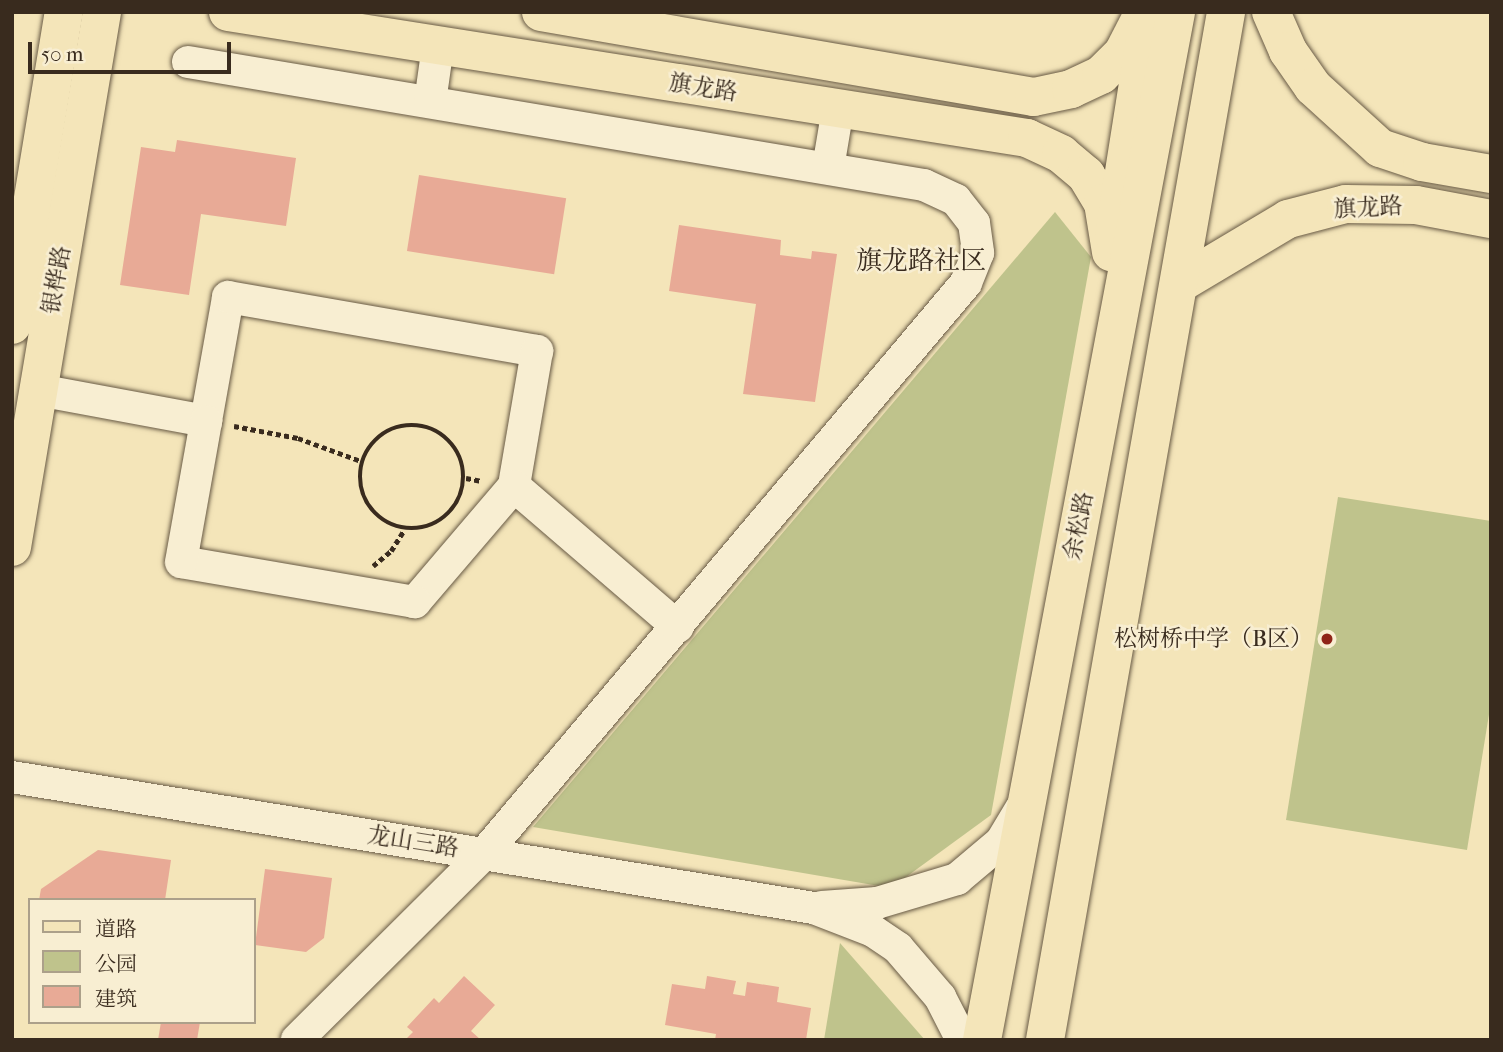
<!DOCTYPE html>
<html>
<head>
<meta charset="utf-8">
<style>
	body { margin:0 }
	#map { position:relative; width:1503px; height:1052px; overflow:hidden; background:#f4e5b9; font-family:"IM FELL French Canon","Noto Serif SC",serif }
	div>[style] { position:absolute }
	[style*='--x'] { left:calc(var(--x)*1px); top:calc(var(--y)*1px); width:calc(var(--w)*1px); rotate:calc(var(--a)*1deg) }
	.green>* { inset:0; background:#bfc38c }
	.building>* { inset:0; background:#e8aa96; transform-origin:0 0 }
	.path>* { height:4.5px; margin-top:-2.25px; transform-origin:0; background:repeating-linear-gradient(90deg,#392b1e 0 5px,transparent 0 8.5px) }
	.path>.ring { margin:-2.25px; padding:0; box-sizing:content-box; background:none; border:4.5px solid #392b1e; border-radius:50% }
	.roads { filter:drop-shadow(0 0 2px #685a45) drop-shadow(0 0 2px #685a45) }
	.minor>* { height:32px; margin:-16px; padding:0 16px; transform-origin:16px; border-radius:16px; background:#f8eed2 }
	.major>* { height:38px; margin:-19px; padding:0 19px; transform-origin:19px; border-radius:19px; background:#f4e5b9 }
	.highway>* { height:38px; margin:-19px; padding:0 19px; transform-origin:19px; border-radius:19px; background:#f4e5b9 }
	.dots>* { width:19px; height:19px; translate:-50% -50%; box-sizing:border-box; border:4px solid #f8eed2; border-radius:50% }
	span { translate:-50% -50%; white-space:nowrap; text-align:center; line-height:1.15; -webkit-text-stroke:5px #f8eed2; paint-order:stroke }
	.street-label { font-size:23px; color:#392b1e }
	.poi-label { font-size:23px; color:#392b1e }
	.right { translate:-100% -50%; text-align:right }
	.quarter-label { font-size:26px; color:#392b1e }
	.frame { position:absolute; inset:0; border:14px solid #392b1e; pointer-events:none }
	.legend { position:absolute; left:28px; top:898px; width:228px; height:126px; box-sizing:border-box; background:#f8eed2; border:2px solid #aca08a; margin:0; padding:9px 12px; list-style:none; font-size:21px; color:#392b1e }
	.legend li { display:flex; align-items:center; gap:14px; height:35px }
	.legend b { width:35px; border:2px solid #aca08a }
	.scale { position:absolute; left:28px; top:42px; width:203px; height:32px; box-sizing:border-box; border:4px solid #392b1e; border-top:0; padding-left:9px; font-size:21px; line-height:24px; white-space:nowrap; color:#392b1e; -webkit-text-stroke:5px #f8eed2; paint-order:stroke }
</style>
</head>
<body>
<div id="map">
	<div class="green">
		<i style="clip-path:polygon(1055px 212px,1091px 257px,991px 815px,891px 888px,533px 827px)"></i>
		<i style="clip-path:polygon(1338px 497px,1491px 521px,1491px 702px,1467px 850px,1286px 820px)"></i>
		<i style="clip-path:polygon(840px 943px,925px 1040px,824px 1040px)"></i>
	</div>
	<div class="building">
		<i style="clip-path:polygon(177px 140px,296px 158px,286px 226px,201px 214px,189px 295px,120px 285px,141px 147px,175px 152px)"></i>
		<i style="left:419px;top:175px;width:149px;height:77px;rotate:9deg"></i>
		<i style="clip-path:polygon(679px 225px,781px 240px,780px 255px,811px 259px,812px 251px,837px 254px,815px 402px,743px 394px,756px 304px,669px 291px)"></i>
		<i style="clip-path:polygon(98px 850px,171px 860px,165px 900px,39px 900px,41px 889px)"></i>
		<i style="clip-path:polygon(265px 869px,332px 878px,324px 938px,306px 952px,255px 945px)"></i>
		<i style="clip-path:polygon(464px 976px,495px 1005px,471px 1031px,481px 1040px,405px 1040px,413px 1032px,407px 1027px,434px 998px,439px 1003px)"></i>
		<i style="clip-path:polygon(707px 976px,736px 981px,733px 994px,745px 996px,747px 982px,779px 987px,777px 1002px,811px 1008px,806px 1040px,715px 1040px,716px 1034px,665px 1025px,672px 984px,705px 989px)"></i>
		<i style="clip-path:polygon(161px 1022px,200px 1022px,197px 1040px,158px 1040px)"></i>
	</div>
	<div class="path">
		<i class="ring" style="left:360px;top:425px;width:99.5px;height:99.5px"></i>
		<i style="--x:234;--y:426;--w:65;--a:10.6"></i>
		<i style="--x:298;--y:438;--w:67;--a:20.1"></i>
		<i style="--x:466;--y:478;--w:16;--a:11"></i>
		<i style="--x:373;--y:566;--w:23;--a:-40"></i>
		<i style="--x:391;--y:551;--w:25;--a:-58"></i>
	</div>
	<div class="roads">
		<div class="minor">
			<i style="--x:188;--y:62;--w:746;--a:9.49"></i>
			<i style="--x:924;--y:185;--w:35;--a:25"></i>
			<i style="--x:956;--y:200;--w:29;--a:52"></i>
			<i style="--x:974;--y:223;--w:30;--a:82"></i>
			<i style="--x:978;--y:253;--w:32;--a:112"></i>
			<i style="--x:966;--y:283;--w:747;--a:130.17"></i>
			<i style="--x:484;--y:854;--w:264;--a:135.2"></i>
			<i style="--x:430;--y:102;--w:57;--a:-81.9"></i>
			<i style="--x:828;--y:168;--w:61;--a:-80.5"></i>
			<i style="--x:38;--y:390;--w:171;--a:10.5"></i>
			<i style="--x:206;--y:421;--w:126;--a:-79.9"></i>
			<i style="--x:228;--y:297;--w:314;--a:9.9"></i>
			<i style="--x:537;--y:351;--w:137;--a:99.7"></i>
			<i style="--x:514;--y:486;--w:153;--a:130.5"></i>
			<i style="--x:415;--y:602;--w:237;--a:-170.3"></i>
			<i style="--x:181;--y:562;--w:143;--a:-79.9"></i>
			<i style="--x:514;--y:486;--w:216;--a:40.7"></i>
			<i style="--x:12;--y:777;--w:813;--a:9.28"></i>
			<i style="--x:814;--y:908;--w:63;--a:21.3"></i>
			<i style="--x:873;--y:931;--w:30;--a:34"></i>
			<i style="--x:898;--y:948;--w:65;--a:49.4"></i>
			<i style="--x:940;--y:997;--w:48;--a:62.9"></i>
			<i style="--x:822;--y:907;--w:55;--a:-4.2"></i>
			<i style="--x:877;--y:903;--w:84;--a:-16.7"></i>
			<i style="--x:957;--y:879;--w:57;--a:-40.1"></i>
			<i style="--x:1001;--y:842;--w:39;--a:-59"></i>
		</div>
		<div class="major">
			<i style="--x:228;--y:12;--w:809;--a:8.96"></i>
			<i style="--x:1027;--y:138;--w:38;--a:25"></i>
			<i style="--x:1061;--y:154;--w:33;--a:40"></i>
			<i style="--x:1086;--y:175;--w:33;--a:59"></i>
			<i style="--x:1103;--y:203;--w:50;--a:80.7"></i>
			<i style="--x:541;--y:12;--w:500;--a:9.78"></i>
			<i style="--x:1034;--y:97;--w:38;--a:-12"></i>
			<i style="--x:1071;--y:89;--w:33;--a:-25"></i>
			<i style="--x:1101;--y:75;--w:31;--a:-45"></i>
			<i style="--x:1123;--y:53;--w:46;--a:-62.9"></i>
			<i style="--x:1271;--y:12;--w:43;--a:66.4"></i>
			<i style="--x:1288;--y:51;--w:44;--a:55.2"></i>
			<i style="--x:1313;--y:87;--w:91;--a:42.3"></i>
			<i style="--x:1380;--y:148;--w:44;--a:18.4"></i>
			<i style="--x:1422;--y:162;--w:70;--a:9.9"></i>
			<i style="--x:1114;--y:235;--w:217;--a:-81"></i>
			<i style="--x:1179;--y:284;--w:127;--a:-30.8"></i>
			<i style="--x:1288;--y:219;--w:60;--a:-14.5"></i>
			<i style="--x:1346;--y:204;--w:70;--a:0.8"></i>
			<i style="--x:1416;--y:205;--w:76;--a:10.6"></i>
			<i style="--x:12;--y:325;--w:317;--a:-80.6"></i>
			<i style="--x:12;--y:547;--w:543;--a:-80.45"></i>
		</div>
		<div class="highway">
			<i style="--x:982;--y:1040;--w:1046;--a:-79.31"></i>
			<i style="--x:1045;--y:1040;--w:1044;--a:-80.01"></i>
		</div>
	</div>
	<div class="dots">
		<i style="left:1327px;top:639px;background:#8f2418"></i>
	</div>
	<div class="street-label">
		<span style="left:703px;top:88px;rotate:9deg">旗龙路</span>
		<span style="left:1368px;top:208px;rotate:-3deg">旗龙路</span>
		<span style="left:57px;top:280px;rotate:-80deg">银桦路</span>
		<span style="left:1079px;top:526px;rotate:-79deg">余松路</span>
		<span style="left:413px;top:842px;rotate:9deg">龙山三路</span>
	</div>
	<div class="poi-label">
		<span class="right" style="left:1313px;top:639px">松树桥中学（B区）</span>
	</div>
	<div class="quarter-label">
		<span style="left:921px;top:261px">旗龙路社区</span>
	</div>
	<div class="frame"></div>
	<ul class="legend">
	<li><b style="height:9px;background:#f4e5b9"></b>道路</li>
	<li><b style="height:19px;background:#bfc38c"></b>公园</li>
	<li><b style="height:19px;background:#e8aa96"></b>建筑</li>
	</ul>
	<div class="scale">50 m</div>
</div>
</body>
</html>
